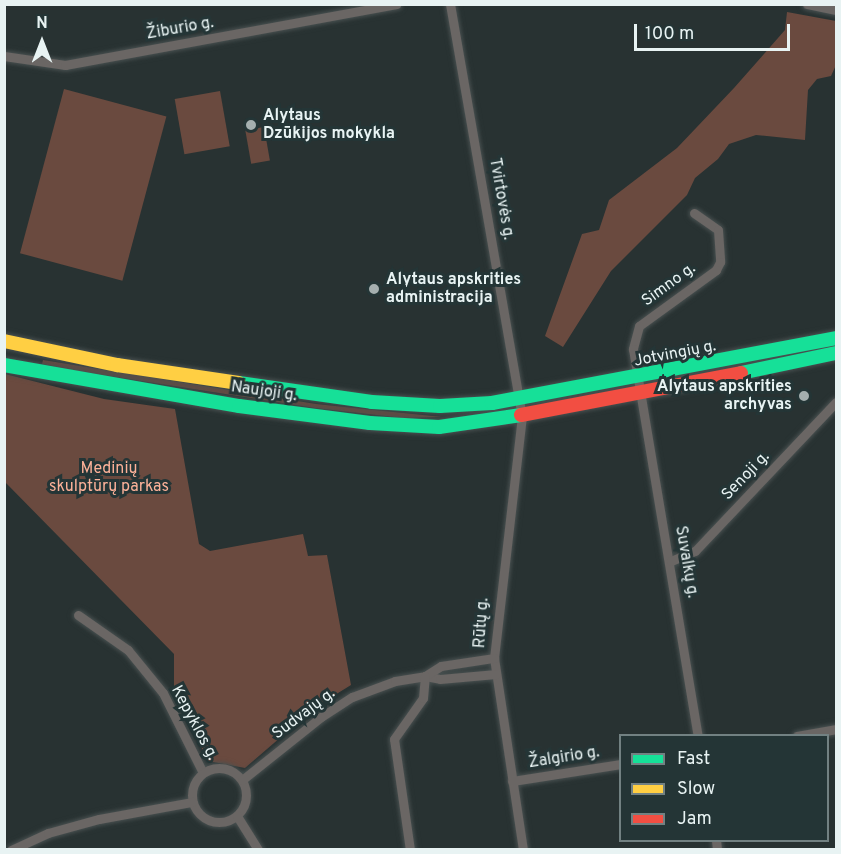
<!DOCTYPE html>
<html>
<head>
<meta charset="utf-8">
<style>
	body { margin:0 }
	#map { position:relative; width:841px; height:854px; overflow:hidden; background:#283232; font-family:Overpass,sans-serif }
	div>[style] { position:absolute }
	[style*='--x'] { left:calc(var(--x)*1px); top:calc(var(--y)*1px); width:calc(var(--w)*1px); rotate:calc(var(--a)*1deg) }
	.green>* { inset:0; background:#6a4a3f; transform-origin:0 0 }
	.roads { filter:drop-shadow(0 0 2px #485050) drop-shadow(0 0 2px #485050) }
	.street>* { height:9px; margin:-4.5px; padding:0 4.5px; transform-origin:4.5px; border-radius:4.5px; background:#6a6664 }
	.street>.ring { margin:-4.5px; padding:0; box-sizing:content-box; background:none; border:9px solid #6a6664; border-radius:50% }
	.fast>* { height:14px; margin:-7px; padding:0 7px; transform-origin:7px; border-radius:7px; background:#16e098 }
	.slow>* { height:14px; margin:-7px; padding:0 7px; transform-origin:7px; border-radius:7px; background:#ffcf43 }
	.jam>* { height:14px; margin:-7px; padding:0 7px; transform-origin:7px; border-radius:7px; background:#f24e42 }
	.dots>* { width:16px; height:16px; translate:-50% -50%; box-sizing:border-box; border:3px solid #243536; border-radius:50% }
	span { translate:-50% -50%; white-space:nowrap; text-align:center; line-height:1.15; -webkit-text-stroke:6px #243536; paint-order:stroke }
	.street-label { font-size:16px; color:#e8f3f3 }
	.poi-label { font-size:16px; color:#e8f3f3; font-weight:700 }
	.left { translate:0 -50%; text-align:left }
	.right { translate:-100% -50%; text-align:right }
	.park-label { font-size:16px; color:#fdb299 }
	.frame { position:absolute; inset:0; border:6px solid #e8f3f3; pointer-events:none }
	.legend { position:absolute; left:619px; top:734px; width:210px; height:108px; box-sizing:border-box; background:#243536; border:2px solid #728182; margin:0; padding:8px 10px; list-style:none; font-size:18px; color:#e8f3f3 }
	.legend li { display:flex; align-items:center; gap:12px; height:30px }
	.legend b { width:30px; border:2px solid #728182 }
	.north { position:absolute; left:12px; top:12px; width:60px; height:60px; -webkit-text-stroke:4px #243536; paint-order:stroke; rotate:0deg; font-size:16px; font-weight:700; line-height:24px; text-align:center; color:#e8f3f3 }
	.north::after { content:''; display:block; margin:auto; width:21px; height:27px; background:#e8f3f3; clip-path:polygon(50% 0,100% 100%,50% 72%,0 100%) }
	.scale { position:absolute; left:634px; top:24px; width:156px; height:27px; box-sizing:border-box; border:3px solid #e8f3f3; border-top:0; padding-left:8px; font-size:18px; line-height:21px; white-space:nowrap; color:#e8f3f3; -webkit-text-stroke:4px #243536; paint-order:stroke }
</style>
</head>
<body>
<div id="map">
	<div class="green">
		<i style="clip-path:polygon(787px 12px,836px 21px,836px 65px,831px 76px,817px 79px,808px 90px,805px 140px,756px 135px,729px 144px,718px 159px,695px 178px,687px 195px,611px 271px,563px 347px,545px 336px,582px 234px,599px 230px,609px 200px,677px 148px,734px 88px,785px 30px)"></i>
		<i style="left:64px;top:89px;width:106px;height:170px;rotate:15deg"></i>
		<i style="left:220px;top:91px;width:56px;height:46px;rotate:80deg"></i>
		<i style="left:264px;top:127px;width:34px;height:19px;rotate:80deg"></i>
		<i style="clip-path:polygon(43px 360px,316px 404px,442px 417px,403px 418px,315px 408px,77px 371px,42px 364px)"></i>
		<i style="clip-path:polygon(5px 374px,104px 399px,175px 409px,199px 544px,210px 551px,303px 534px,308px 556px,327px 555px,351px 685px,317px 706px,245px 768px,208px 761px,174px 691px,174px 654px,5px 482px)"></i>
	</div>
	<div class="roads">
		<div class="street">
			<i style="--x:450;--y:4;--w:418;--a:80.1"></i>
			<i style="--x:522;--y:416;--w:244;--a:96.6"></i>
			<i style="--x:494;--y:658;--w:194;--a:81.4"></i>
			<i style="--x:807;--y:4;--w:30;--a:12"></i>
			<i style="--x:4;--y:56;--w:62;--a:8.4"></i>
			<i style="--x:65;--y:65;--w:337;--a:-10.4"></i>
			<i style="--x:694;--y:213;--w:29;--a:35"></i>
			<i style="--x:718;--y:230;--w:32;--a:86"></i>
			<i style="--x:720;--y:262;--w:9;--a:117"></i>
			<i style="--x:716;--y:270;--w:95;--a:144"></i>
			<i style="--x:639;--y:326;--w:24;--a:105"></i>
			<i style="--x:633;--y:349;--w:392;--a:80.5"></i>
			<i style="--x:671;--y:561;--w:26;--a:-23"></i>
			<i style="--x:695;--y:551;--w:205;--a:-46.6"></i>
			<i style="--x:78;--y:615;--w:61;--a:35"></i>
			<i style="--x:128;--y:650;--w:55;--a:50.9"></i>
			<i style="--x:163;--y:693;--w:89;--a:63.4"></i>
			<i style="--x:425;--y:676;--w:15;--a:11"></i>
			<i style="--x:440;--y:679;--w:56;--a:-5.1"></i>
			<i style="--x:797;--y:736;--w:40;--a:-10"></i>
			<i class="ring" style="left:192px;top:768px;width:45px;height:45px"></i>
			<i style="--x:242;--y:780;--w:101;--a:-38.6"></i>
			<i style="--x:321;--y:717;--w:37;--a:-33"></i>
			<i style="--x:352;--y:697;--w:46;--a:-20.4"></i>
			<i style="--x:395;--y:681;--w:30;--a:-9"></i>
			<i style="--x:425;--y:676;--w:19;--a:-32"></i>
			<i style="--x:441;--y:666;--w:54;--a:-8.6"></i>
			<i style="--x:512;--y:781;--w:109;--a:-8.9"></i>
			<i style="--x:237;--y:816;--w:40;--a:58"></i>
			<i style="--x:716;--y:840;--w:10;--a:84"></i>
			<i style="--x:11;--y:850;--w:41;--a:-24.7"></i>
			<i style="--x:48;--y:833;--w:53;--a:-15.4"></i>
			<i style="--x:99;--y:819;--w:95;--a:-10.4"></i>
			<i style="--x:410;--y:850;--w:112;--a:-98.2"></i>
			<i style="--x:394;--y:739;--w:50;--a:-54.7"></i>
			<i style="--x:423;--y:698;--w:22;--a:-85"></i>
		</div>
		<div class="fast">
			<i style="--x:4;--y:365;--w:239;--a:9.9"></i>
			<i style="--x:239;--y:406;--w:132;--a:7.4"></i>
			<i style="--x:370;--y:423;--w:69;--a:3.3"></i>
			<i style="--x:439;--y:427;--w:83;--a:-8.3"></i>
			<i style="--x:741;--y:373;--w:97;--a:-11.9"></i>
			<i style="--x:239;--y:383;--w:134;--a:8.1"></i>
			<i style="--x:372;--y:402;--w:68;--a:3.4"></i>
			<i style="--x:440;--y:406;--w:52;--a:-3.3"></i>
			<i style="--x:492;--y:403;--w:350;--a:-10.7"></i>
		</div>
		<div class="slow">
			<i style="--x:4;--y:341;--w:116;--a:12"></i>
			<i style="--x:117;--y:365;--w:123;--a:8.4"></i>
		</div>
		<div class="jam">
			<i style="--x:521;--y:415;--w:224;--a:-10.8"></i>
		</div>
	</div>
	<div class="dots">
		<i style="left:251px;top:125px;background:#a5afaf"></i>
		<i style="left:374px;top:289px;background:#a5afaf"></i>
		<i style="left:804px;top:396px;background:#a5afaf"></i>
	</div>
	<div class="street-label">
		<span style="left:180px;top:29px;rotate:-10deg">Žiburio g.</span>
		<span style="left:501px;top:199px;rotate:80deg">Tvirtovės g.</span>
		<span style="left:669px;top:285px;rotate:-36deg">Simno g.</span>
		<span style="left:675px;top:354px;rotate:-11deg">Jotvingių g.</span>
		<span style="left:264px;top:392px;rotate:8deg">Naujoji g.</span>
		<span style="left:746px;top:476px;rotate:-46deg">Senoji g.</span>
		<span style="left:686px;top:562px;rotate:80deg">Suvalkų g.</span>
		<span style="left:482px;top:623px;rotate:-86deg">Rūtų g.</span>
		<span style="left:304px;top:714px;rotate:-37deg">Sudvajų g.</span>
		<span style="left:194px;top:723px;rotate:62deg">Kepyklos g.</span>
		<span style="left:564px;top:758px;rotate:-9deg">Žalgirio g.</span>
	</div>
	<div class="poi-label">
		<span class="left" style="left:263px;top:125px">Alytaus<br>Dzūkijos mokykla</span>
		<span class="left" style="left:386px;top:289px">Alytaus apskrities<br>administracija</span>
		<span class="right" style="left:792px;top:396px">Alytaus apskrities<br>archyvas</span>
	</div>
	<div class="park-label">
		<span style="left:109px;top:478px">Medinių<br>skulptūrų parkas</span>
	</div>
	<div class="frame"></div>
	<ul class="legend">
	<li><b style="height:8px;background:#16e098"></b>Fast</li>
	<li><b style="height:8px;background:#ffcf43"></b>Slow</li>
	<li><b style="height:8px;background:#f24e42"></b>Jam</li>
	</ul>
	<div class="north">N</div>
	<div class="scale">100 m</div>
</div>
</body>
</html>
